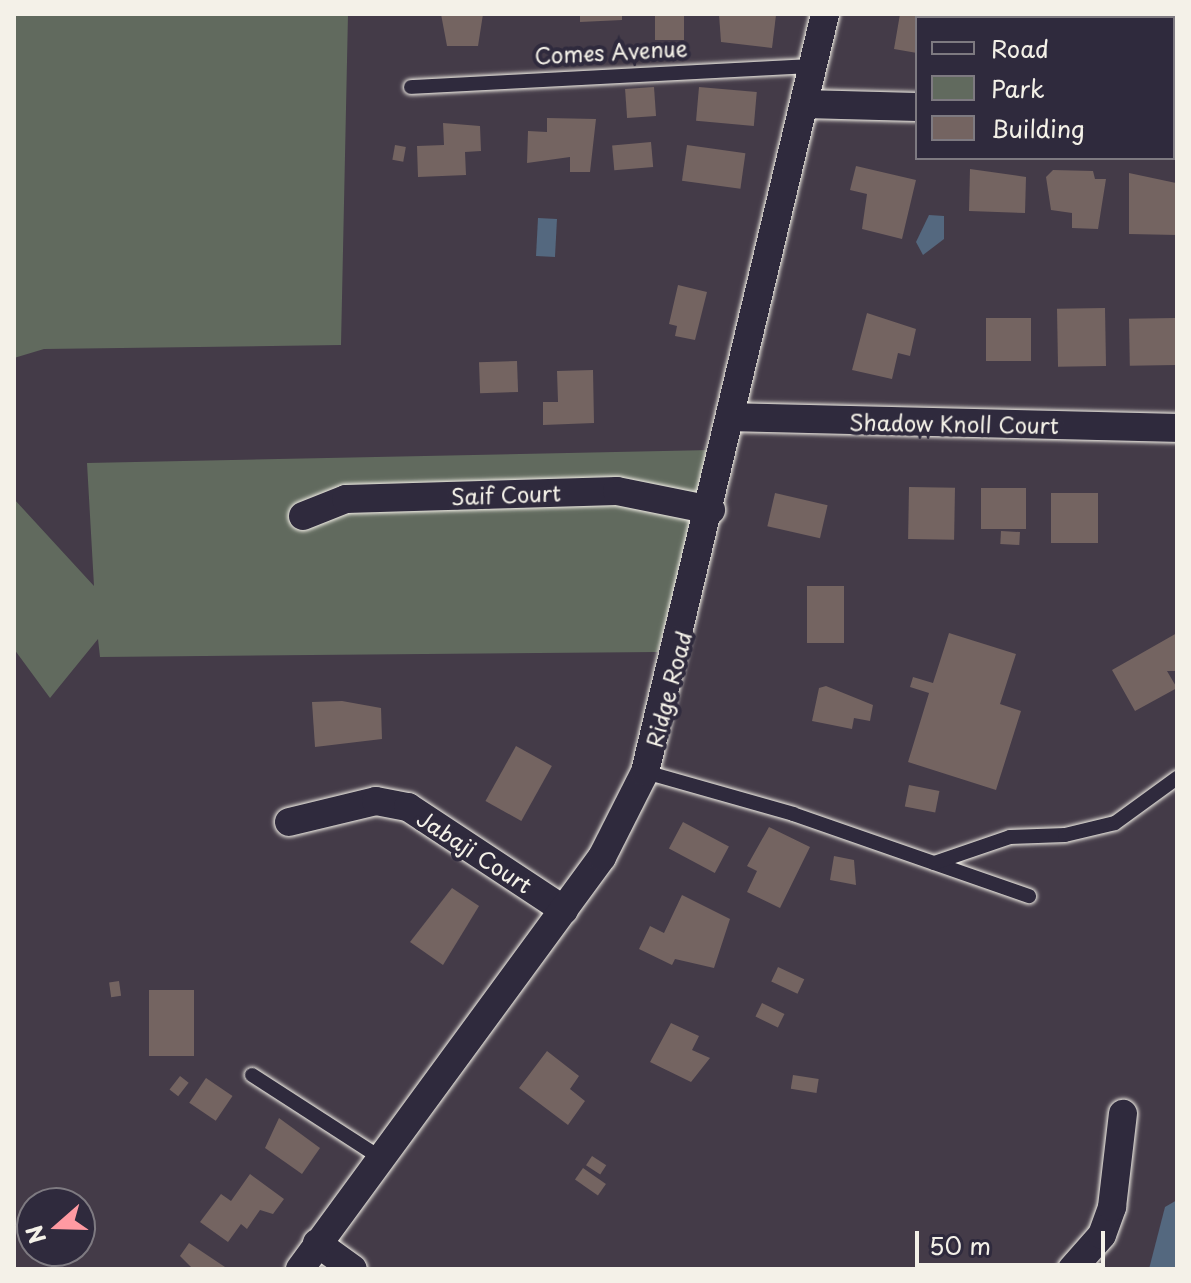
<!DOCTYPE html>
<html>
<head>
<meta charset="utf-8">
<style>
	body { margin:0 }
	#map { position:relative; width:1191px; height:1283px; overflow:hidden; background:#443b48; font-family:"Playpen Sans",sans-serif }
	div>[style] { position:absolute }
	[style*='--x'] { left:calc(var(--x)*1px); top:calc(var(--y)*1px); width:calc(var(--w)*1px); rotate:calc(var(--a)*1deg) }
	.green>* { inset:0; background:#616a5e }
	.water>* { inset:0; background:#54687f; transform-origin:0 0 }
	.building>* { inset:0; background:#746461; transform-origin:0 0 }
	.roads { filter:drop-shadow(0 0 2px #f4f1e8) drop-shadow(0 0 2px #f4f1e8) }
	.service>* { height:14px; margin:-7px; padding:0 7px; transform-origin:7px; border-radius:7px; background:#2f2a3d }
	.minor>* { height:28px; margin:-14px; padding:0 14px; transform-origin:14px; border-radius:14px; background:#2f2a3d }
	span { translate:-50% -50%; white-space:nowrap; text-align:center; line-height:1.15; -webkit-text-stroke:8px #2f2a3d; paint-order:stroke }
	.street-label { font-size:22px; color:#f4f1e8 }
	.frame { position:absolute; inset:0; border:16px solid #f4f1e8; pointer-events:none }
	.legend { position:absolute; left:915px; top:16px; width:260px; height:144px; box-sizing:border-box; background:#2f2a3d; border:2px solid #7e7a81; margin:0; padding:10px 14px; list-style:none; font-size:24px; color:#f4f1e8 }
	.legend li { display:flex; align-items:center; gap:16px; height:40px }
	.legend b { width:40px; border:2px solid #7e7a81 }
	.north { position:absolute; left:16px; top:1187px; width:80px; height:80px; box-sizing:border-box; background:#2f2a3d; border:2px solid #7e7a81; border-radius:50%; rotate:250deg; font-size:22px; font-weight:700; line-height:32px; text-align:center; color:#f4f1e8 }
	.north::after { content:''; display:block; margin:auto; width:28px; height:36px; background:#ff9aa2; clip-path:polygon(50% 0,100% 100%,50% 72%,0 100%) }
	.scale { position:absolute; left:915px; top:1231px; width:190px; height:36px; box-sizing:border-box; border:4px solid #f4f1e8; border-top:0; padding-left:10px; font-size:24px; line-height:28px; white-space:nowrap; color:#f4f1e8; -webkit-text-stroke:6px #2f2a3d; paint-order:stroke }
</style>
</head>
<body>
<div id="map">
	<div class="green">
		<i style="clip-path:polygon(14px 14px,348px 14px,341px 345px,44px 349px,14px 358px)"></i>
		<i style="clip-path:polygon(711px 450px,658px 652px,100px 657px,98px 639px,50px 698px,14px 649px,14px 499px,94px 586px,87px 463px)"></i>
	</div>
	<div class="water">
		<i style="clip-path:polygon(929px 215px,944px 216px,944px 239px,923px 255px,916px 242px)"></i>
		<i style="left:538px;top:218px;width:19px;height:38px;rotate:3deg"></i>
		<i style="clip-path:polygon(1177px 1200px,1177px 1269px,1149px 1269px,1165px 1207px)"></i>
	</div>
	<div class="building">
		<i style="clip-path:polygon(441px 14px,483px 14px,478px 46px,447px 46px)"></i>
		<i style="clip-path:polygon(580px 14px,622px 14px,622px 20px,580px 22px)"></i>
		<i style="left:655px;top:14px;width:29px;height:26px"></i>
		<i style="clip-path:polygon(719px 14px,776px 15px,772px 48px,721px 42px)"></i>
		<i style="clip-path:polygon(900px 14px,936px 14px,917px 18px,917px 53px,894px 49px)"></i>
		<i style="left:998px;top:14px;width:53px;height:4px"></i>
		<i style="clip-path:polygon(1075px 14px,1133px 15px,1133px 18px,1075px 18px)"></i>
		<i style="left:1173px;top:16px;width:4px;height:44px"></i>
		<i style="left:654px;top:87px;width:29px;height:29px;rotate:86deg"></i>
		<i style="left:699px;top:87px;width:58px;height:34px;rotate:5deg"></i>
		<i style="clip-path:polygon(547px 118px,596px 119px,590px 172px,570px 172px,570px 157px,527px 163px,528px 131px,547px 132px)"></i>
		<i style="clip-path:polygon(443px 123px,480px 126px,481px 151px,465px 152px,466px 175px,418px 177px,417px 146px,444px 145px)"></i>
		<i style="left:651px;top:142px;width:25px;height:39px;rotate:85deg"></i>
		<i style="left:395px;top:145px;width:11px;height:15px;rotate:10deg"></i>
		<i style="left:687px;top:145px;width:59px;height:36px;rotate:8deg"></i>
		<i style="clip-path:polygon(856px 166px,916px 180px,902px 239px,862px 229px,867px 194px,850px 190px)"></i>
		<i style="clip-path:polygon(970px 169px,1026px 177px,1025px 213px,969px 211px)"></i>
		<i style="clip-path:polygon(1053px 170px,1093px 171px,1095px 179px,1106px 179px,1098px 229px,1072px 228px,1072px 213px,1051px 210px,1046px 177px)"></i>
		<i style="clip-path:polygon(1129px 173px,1176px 183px,1177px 235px,1129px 234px)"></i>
		<i style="clip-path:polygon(678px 285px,707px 292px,695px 340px,675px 336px,677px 326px,669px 324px)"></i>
		<i style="left:1105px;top:308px;width:58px;height:48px;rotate:89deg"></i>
		<i style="clip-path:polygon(867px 313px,916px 329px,910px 356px,898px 353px,892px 379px,852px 370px)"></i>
		<i style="left:986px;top:318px;width:45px;height:43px"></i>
		<i style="left:1175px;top:318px;width:47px;height:46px;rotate:89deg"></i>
		<i style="left:517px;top:361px;width:31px;height:38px;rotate:88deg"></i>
		<i style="clip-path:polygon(593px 370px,594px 423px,543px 425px,543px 402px,558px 402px,557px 371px)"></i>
		<i style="left:909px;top:487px;width:46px;height:52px;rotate:1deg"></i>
		<i style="left:981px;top:488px;width:45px;height:41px"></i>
		<i style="left:775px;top:493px;width:54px;height:34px;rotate:13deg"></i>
		<i style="left:1051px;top:493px;width:47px;height:50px"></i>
		<i style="left:1001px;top:531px;width:19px;height:13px;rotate:3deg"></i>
		<i style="left:807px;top:586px;width:37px;height:57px"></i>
		<i style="clip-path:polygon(949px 633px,1016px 654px,1000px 704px,1021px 711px,996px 790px,908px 762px,929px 693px,910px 687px,913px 677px,933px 683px)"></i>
		<i style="clip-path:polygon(1177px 633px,1177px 671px,1167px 671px,1177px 688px,1135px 711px,1112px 670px)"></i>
		<i style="clip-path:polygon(826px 686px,873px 705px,870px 721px,854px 718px,852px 729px,812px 721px,819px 688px)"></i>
		<i style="clip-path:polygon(342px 701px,381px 708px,382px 739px,315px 747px,312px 702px)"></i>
		<i style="left:516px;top:746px;width:41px;height:63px;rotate:29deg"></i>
		<i style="left:909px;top:785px;width:31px;height:22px;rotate:11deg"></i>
		<i style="left:683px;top:822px;width:52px;height:30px;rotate:28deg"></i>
		<i style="clip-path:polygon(769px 827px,810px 847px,780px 908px,747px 892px,757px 871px,747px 866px)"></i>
		<i style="clip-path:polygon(834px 856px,854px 860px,856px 885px,830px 880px)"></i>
		<i style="clip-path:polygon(452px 888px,479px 906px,443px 965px,410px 942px)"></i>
		<i style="clip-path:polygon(682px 895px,730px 919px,714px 968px,675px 959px,672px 965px,639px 949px,650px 926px,664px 933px)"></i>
		<i style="left:778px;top:967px;width:29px;height:16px;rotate:25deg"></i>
		<i style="left:119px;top:981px;width:15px;height:10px;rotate:82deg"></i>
		<i style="left:194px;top:990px;width:66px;height:45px;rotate:90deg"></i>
		<i style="left:762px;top:1003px;width:25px;height:15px;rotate:26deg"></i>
		<i style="clip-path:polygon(671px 1023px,699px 1036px,692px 1050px,710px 1058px,691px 1082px,650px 1062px)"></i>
		<i style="clip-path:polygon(547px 1051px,579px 1076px,570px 1089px,585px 1101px,568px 1125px,519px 1088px)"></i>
		<i style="left:793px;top:1075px;width:26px;height:14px;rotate:9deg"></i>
		<i style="left:180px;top:1076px;width:11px;height:17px;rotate:38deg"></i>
		<i style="left:206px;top:1078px;width:32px;height:30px;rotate:34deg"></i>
		<i style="clip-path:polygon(279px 1118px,320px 1148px,302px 1174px,265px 1148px)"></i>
		<i style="left:592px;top:1156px;width:17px;height:11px;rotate:33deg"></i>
		<i style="left:583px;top:1168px;width:28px;height:14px;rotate:35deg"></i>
		<i style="clip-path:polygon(250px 1174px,284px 1199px,273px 1214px,260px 1210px,247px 1229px,241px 1224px,228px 1242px,200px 1222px,221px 1194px,231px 1201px)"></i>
		<i style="clip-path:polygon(189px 1243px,228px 1269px,193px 1269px,180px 1256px)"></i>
		<i style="clip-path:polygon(49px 1251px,65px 1251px,61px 1258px)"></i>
	</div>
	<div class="roads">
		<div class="service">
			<i style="--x:411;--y:87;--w:403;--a:-3"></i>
			<i style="--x:645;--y:772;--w:154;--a:15.8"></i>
			<i style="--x:793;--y:814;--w:250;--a:19.2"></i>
			<i style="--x:934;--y:863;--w:80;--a:-18.9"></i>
			<i style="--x:1010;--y:837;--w:55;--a:-2.1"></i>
			<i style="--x:1065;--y:835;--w:51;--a:-13.5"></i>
			<i style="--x:1115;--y:823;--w:77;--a:-36"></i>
			<i style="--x:252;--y:1075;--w:151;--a:32.8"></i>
		</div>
		<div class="minor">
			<i style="--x:804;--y:104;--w:113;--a:1.5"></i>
			<i style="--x:1173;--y:113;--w:4;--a:0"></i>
			<i style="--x:730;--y:417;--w:447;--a:1.4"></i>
			<i style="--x:303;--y:516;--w:46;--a:-21.6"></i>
			<i style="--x:346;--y:499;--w:271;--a:-1.7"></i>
			<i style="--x:617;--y:491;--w:96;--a:11.4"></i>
			<i style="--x:289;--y:822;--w:89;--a:-13.6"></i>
			<i style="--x:376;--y:801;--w:33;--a:11"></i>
			<i style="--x:408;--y:807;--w:187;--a:33.4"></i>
			<i style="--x:317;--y:1243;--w:44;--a:35.8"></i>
			<i style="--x:300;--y:1269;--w:511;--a:-53.76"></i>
			<i style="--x:602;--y:857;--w:95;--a:-63.2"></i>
			<i style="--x:645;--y:772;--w:779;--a:-76.64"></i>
			<i style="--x:1072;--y:1269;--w:45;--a:-48.6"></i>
			<i style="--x:1102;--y:1235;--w:30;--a:-70"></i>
			<i style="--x:1112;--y:1207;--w:94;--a:-83.3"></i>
		</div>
	</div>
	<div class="street-label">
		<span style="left:611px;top:51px;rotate:-3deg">Comes Avenue</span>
		<span style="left:954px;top:423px;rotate:1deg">Shadow Knoll Court</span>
		<span style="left:506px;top:494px;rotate:-2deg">Saif Court</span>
		<span style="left:668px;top:689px;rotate:-75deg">Ridge Road</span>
		<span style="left:475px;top:851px;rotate:33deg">Jabaji Court</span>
	</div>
	<div class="frame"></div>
	<ul class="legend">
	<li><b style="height:10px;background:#2f2a3d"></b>Road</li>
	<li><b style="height:22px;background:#616a5e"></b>Park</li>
	<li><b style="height:22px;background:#746461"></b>Building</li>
	</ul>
	<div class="north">N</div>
	<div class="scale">50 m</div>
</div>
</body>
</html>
